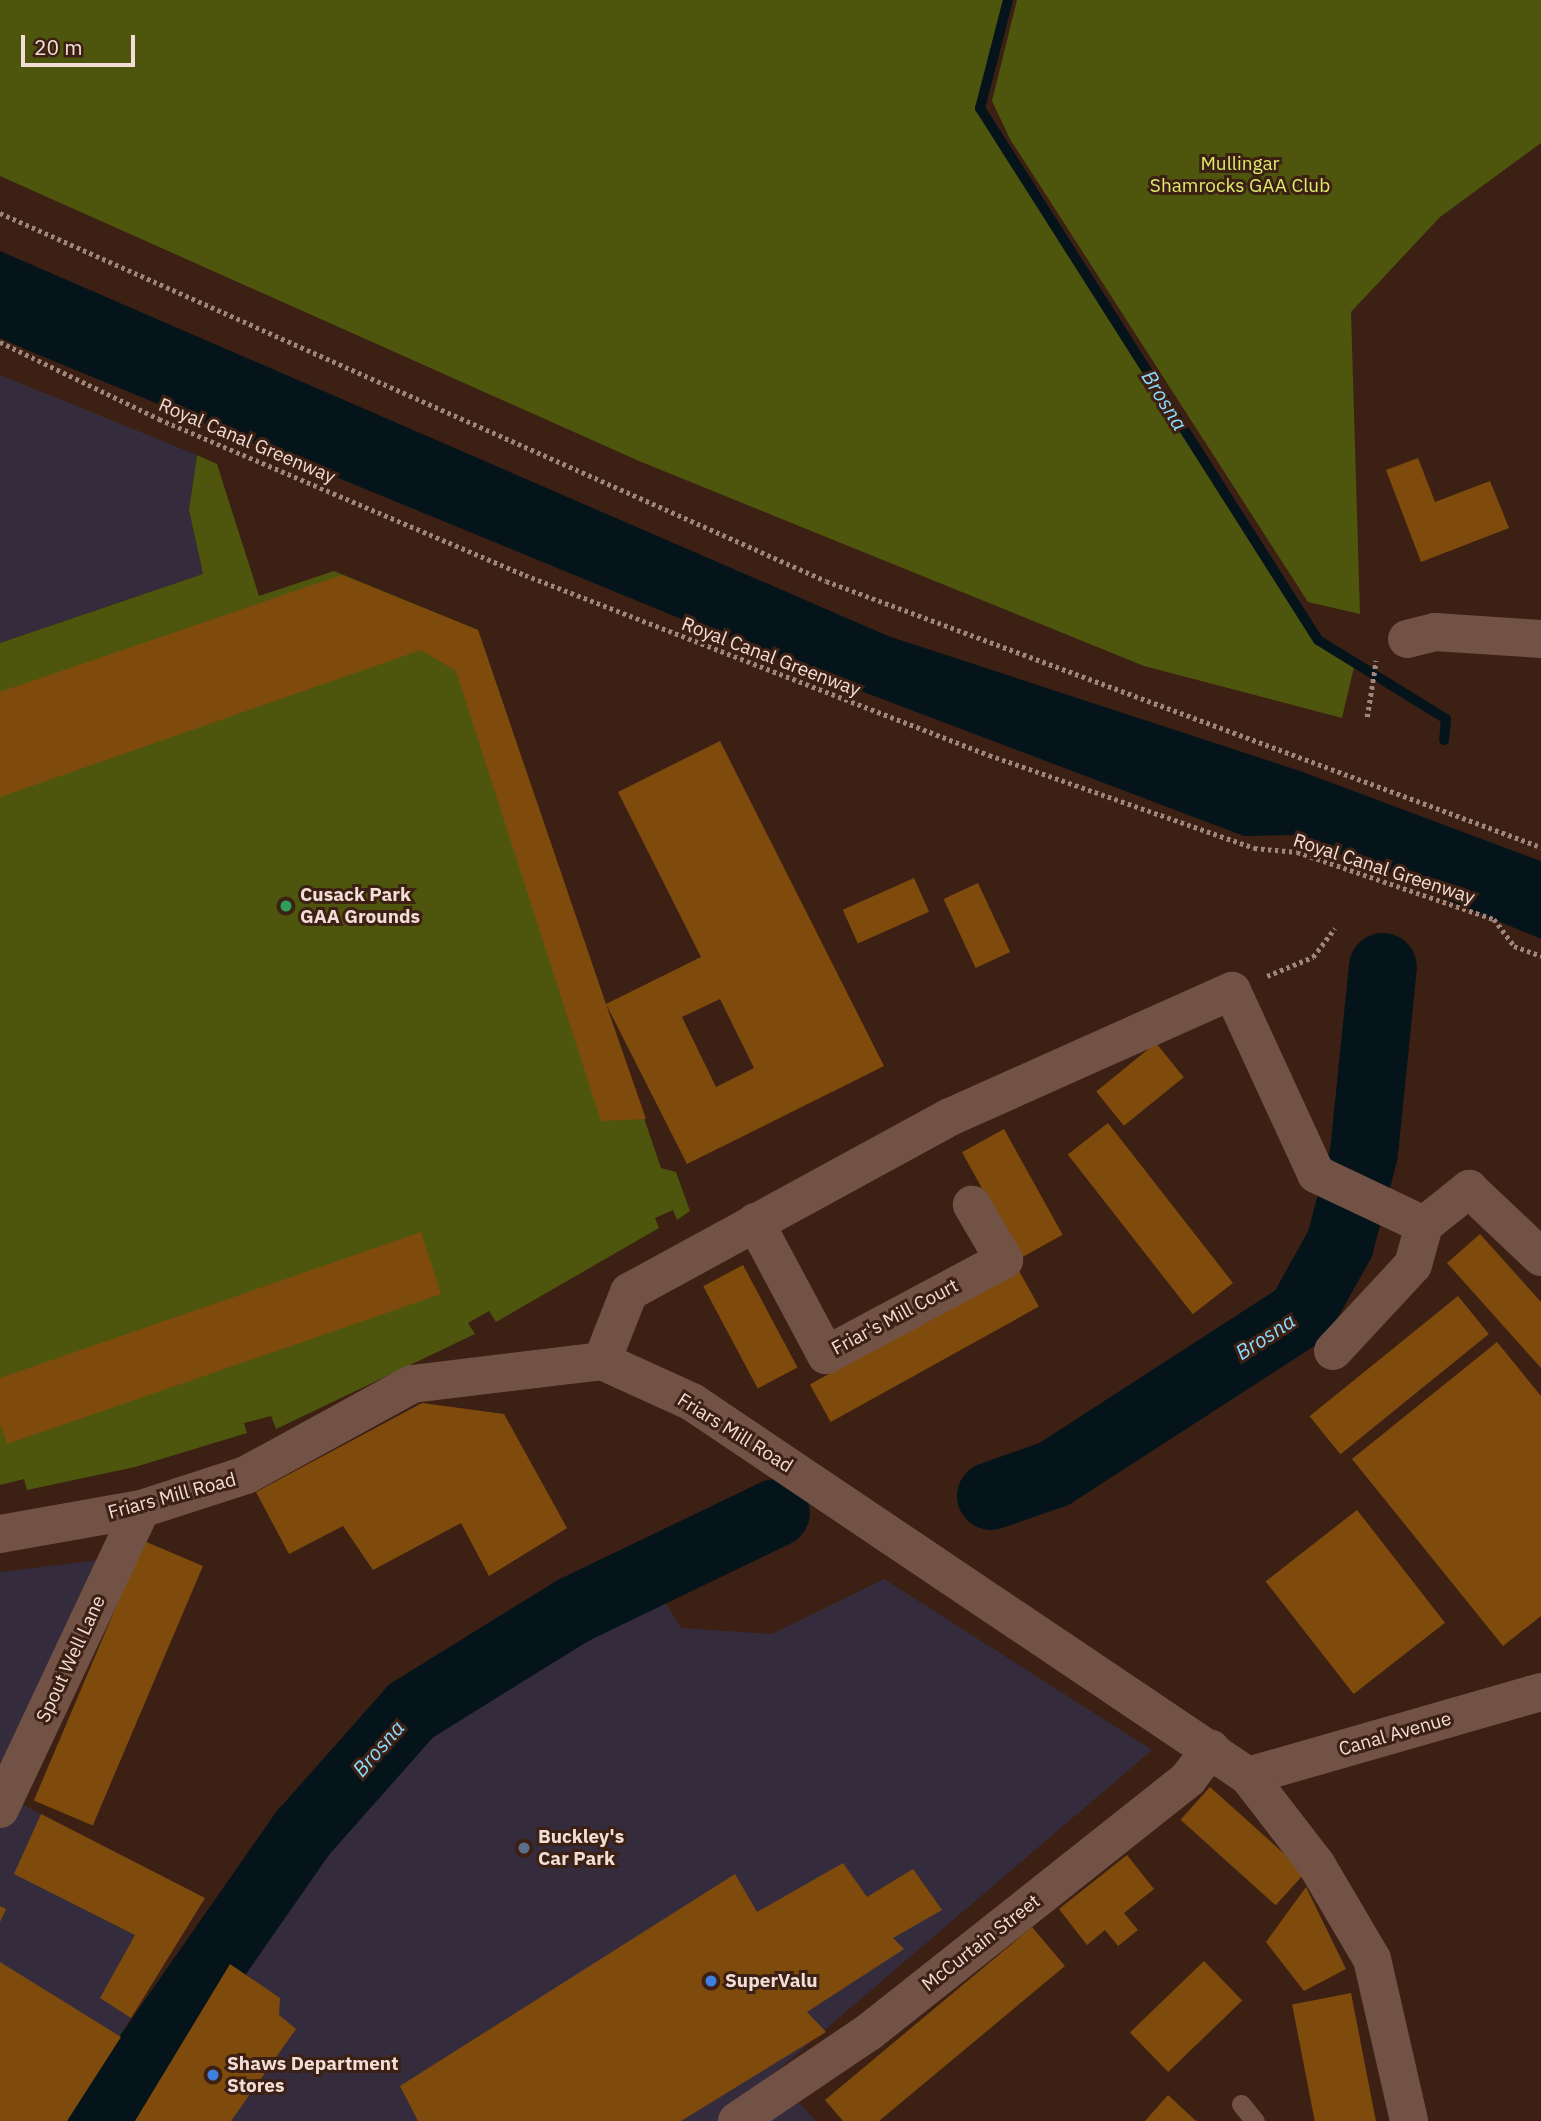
<!DOCTYPE html>
<html>
<head>
<meta charset="utf-8">
<style>
	body { margin:0 }
	#map { position:relative; width:1541px; height:2121px; overflow:hidden; background:#3c2014; font-family:"IBM Plex Sans",sans-serif }
	div>[style] { position:absolute }
	[style*='--x'] { left:calc(var(--x)*1px); top:calc(var(--y)*1px); width:calc(var(--w)*1px); rotate:calc(var(--a)*1deg) }
	.commercial>* { inset:0; background:#342c3c }
	.green>* { inset:0; background:#4e550c }
	.water>* { inset:0; background:#05141a }
	.stream>* { height:10px; margin:-5px; padding:0 5px; transform-origin:5px; border-radius:5px; background:#05141a }
	.river>* { height:68px; margin:-34px; padding:0 34px; transform-origin:34px; border-radius:34px; background:#05141a }
	.building>* { inset:0; background:#7f4b0c; transform-origin:0 0 }
	.path>* { height:4.5px; margin-top:-2.25px; transform-origin:0; background:repeating-linear-gradient(90deg,#9e867c 0 3.5px,transparent 0 7px) }
	.service>* { height:19px; margin:-9.5px; padding:0 9.5px; transform-origin:9.5px; border-radius:9.5px; background:#725245 }
	.minor>* { height:38px; margin:-19px; padding:0 19px; transform-origin:19px; border-radius:19px; background:#725245 }
	.tertiary>* { height:38px; margin:-19px; padding:0 19px; transform-origin:19px; border-radius:19px; background:#725245 }
	.dots>* { width:19px; height:19px; translate:-50% -50%; box-sizing:border-box; border:4px solid #3c2014; border-radius:50% }
	span { translate:-50% -50%; white-space:nowrap; text-align:center; line-height:1.15; -webkit-text-stroke:6px #3c2014; paint-order:stroke }
	.park-label { font-size:19px; color:#ddec6a }
	.street-label { font-size:19px; color:#f2ded6 }
	.poi-label { font-size:19px; color:#f2ded6; font-weight:700 }
	.left { translate:0 -50%; text-align:left }
	.water-label { font-size:21px; color:#8bdaff; font-style:italic }
	.scale { position:absolute; left:21px; top:35px; width:114px; height:32px; box-sizing:border-box; border:4px solid #f2ded6; border-top:0; padding-left:9px; font-size:21px; line-height:24px; white-space:nowrap; color:#f2ded6; -webkit-text-stroke:5px #3c2014; paint-order:stroke }
</style>
</head>
<body>
<div id="map">
	<div class="commercial">
		<i style="clip-path:polygon(0 375px,197px 455px,189px 510px,203px 574px,0 643px)"></i>
		<i style="clip-path:polygon(99px 1560px,0 1776px,0 1572px)"></i>
		<i style="clip-path:polygon(884px 1579px,1152px 1750px,772px 2075px,816px 2121px,127px 2121px,243px 1935px,359px 1796px,468px 1693px,652px 1581px,681px 1628px,772px 1634px)"></i>
		<i style="clip-path:polygon(0 1793px,205px 1898px,67px 2121px,0 2121px)"></i>
	</div>
	<div class="green">
		<i style="clip-path:polygon(0 0,1008px 0,980px 108px,1318px 640px,1355px 663px,1342px 718px,1144px 666px,639px 461px,0 176px)"></i>
		<i style="clip-path:polygon(1017px 0,1541px 0,1541px 143px,1440px 217px,1351px 312px,1360px 614px,1308px 602px,1010px 139px,992px 101px)"></i>
		<i style="clip-path:polygon(197px 455px,217px 464px,259px 596px,334px 571px,478px 630px,661px 1168px,676px 1172px,690px 1211px,677px 1220px,673px 1210px,655px 1218px,659px 1228px,496px 1322px,489px 1311px,468px 1323px,475px 1334px,276px 1429px,271px 1416px,244px 1423px,247px 1433px,135px 1467px,27px 1490px,24px 1479px,0 1485px,0 643px,203px 574px,189px 510px)"></i>
	</div>
	<div class="water">
		<i style="clip-path:polygon(0 251px,888px 636px,1300px 771px,1541px 861px,1541px 939px,1293px 835px,1244px 836px,803px 669px,27px 350px,0 338px)"></i>
	</div>
	<div class="stream">
		<i style="--x:1008;--y:0;--w:112;--a:104.5"></i>
		<i style="--x:980;--y:108;--w:630;--a:57.57"></i>
		<i style="--x:1318;--y:640;--w:150;--a:31.7"></i>
		<i style="--x:1446;--y:719;--w:21;--a:95"></i>
	</div>
	<div class="river">
		<i style="--x:991;--y:1496;--w:67;--a:-19.2"></i>
		<i style="--x:1054;--y:1474;--w:294;--a:-32.9"></i>
		<i style="--x:1301;--y:1314;--w:80;--a:-60.9"></i>
		<i style="--x:1340;--y:1244;--w:94;--a:-75.2"></i>
		<i style="--x:1364;--y:1153;--w:187;--a:-84.2"></i>
		<i style="--x:102;--y:2121;--w:351;--a:-55.1"></i>
		<i style="--x:303;--y:1833;--w:163;--a:-48.5"></i>
		<i style="--x:411;--y:1711;--w:192;--a:-31.8"></i>
		<i style="--x:574;--y:1610;--w:224;--a:-25.7"></i>
	</div>
	<div class="building">
		<i style="clip-path:polygon(1418px 458px,1435px 502px,1490px 481px,1509px 528px,1421px 562px,1386px 470px)"></i>
		<i style="clip-path:polygon(evenodd,342px 575px,478px 630px,606px 1004px,701px 957px,618px 792px,720px 741px,884px 1066px,687px 1164px,606px 1004px,646px 1119px,601px 1121px,456px 671px,421px 650px,0 797px,0 692px,342px 575px,720px 999px,754px 1068px,716px 1087px,682px 1017px,720px 999px)"></i>
		<i style="left:914px;top:878px;width:37px;height:78px;rotate:66deg"></i>
		<i style="left:978px;top:883px;width:76px;height:38px;rotate:65deg"></i>
		<i style="left:1156px;top:1043px;width:44px;height:77px;rotate:51deg"></i>
		<i style="left:1108px;top:1123px;width:203px;height:51px;rotate:52deg"></i>
		<i style="left:1004px;top:1129px;width:121px;height:48px;rotate:61deg"></i>
		<i style="clip-path:polygon(421px 1232px,441px 1294px,7px 1444px,0 1423px,0 1378px)"></i>
		<i style="clip-path:polygon(1480px 1234px,1541px 1302px,1541px 1368px,1447px 1263px)"></i>
		<i style="left:743px;top:1265px;width:116px;height:45px;rotate:62deg"></i>
		<i style="left:1018px;top:1269px;width:43px;height:238px;rotate:61deg"></i>
		<i style="left:1458px;top:1296px;width:49px;height:191px;rotate:51deg"></i>
		<i style="clip-path:polygon(1497px 1342px,1541px 1396px,1541px 1616px,1503px 1646px,1352px 1459px)"></i>
		<i style="clip-path:polygon(422px 1403px,504px 1414px,567px 1528px,489px 1576px,461px 1523px,373px 1570px,343px 1526px,289px 1554px,256px 1492px)"></i>
		<i style="left:1357px;top:1510px;width:143px;height:116px;rotate:52deg"></i>
		<i style="left:144px;top:1541px;width:64px;height:282px;rotate:23deg"></i>
		<i style="left:1210px;top:1787px;width:128px;height:44px;rotate:42deg"></i>
		<i style="clip-path:polygon(41px 1814px,205px 1898px,131px 2018px,100px 1998px,135px 1935px,14px 1874px)"></i>
		<i style="clip-path:polygon(1127px 1855px,1154px 1889px,1124px 1913px,1138px 1930px,1118px 1946px,1105px 1930px,1087px 1945px,1059px 1909px)"></i>
		<i style="clip-path:polygon(843px 1863px,867px 1897px,913px 1869px,942px 1910px,893px 1938px,904px 1949px,807px 2012px,826px 2032px,681px 2121px,418px 2121px,400px 2086px,735px 1874px,757px 1912px)"></i>
		<i style="clip-path:polygon(1306px 1887px,1346px 1969px,1304px 1991px,1266px 1942px)"></i>
		<i style="clip-path:polygon(0 1906px,6px 1909px,0 1922px)"></i>
		<i style="clip-path:polygon(1032px 1927px,1065px 1966px,879px 2121px,843px 2121px,825px 2100px)"></i>
		<i style="left:1204px;top:1961px;width:55px;height:103px;rotate:46deg"></i>
		<i style="clip-path:polygon(0 1962px,121px 2037px,67px 2121px,0 2121px)"></i>
		<i style="clip-path:polygon(230px 1964px,280px 1998px,279px 2015px,296px 2029px,231px 2121px,135px 2121px)"></i>
		<i style="left:1351px;top:1993px;width:131px;height:60px;rotate:79deg"></i>
		<i style="clip-path:polygon(1168px 2095px,1196px 2121px,1145px 2121px)"></i>
	</div>
	<div class="path">
		<i style="--x:0;--y:213;--w:904;--a:24.01"></i>
		<i style="--x:826;--y:581;--w:763;--a:20.41"></i>
		<i style="--x:0;--y:342;--w:177;--a:25.8"></i>
		<i style="--x:159;--y:419;--w:398;--a:23.1"></i>
		<i style="--x:525;--y:575;--w:498;--a:21.2"></i>
		<i style="--x:989;--y:755;--w:281;--a:19.3"></i>
		<i style="--x:1254;--y:848;--w:43;--a:5.3"></i>
		<i style="--x:1297;--y:852;--w:208;--a:18.8"></i>
		<i style="--x:1494;--y:919;--w:34;--a:53"></i>
		<i style="--x:1514;--y:946;--w:29;--a:20"></i>
		<i style="--x:1367;--y:717;--w:57;--a:-80.9"></i>
		<i style="--x:1267;--y:976;--w:50;--a:-22.4"></i>
		<i style="--x:1313;--y:957;--w:36;--a:-53"></i>
	</div>
	<div class="service">
		<i style="--x:1241;--y:2104;--w:22;--a:51"></i>
	</div>
	<div class="minor">
		<i style="--x:1407;--y:639;--w:29;--a:-14"></i>
		<i style="--x:1435;--y:632;--w:106;--a:3.8"></i>
		<i style="--x:755;--y:1222;--w:151;--a:61.9"></i>
		<i style="--x:826;--y:1355;--w:202;--a:-28.1"></i>
		<i style="--x:1004;--y:1260;--w:64;--a:-120.2"></i>
		<i style="--x:1333;--y:1351;--w:117;--a:-47.1"></i>
		<i style="--x:1413;--y:1265;--w:41;--a:-74.6"></i>
		<i style="--x:602;--y:1361;--w:74;--a:-68.6"></i>
		<i style="--x:629;--y:1292;--w:366;--a:-28.6"></i>
		<i style="--x:950;--y:1117;--w:309;--a:-24.1"></i>
		<i style="--x:1232;--y:991;--w:201;--a:65.3"></i>
		<i style="--x:1316;--y:1174;--w:119;--a:25.3"></i>
		<i style="--x:1424;--y:1225;--w:58;--a:-38.7"></i>
		<i style="--x:1469;--y:1189;--w:99;--a:43.4"></i>
		<i style="--x:1248;--y:1776;--w:305;--a:-16"></i>
		<i style="--x:0;--y:1809;--w:331;--a:-64.8"></i>
		<i style="--x:737;--y:2121;--w:159;--a:-34"></i>
		<i style="--x:869;--y:2032;--w:407;--a:-38.4"></i>
		<i style="--x:1188;--y:1779;--w:38;--a:-53"></i>
	</div>
	<div class="tertiary">
		<i style="--x:0;--y:1534;--w:143;--a:-10.1"></i>
		<i style="--x:141;--y:1509;--w:110;--a:-17.9"></i>
		<i style="--x:246;--y:1475;--w:189;--a:-28.7"></i>
		<i style="--x:412;--y:1384;--w:191;--a:-6.9"></i>
		<i style="--x:602;--y:1361;--w:99;--a:24.5"></i>
		<i style="--x:692;--y:1402;--w:670;--a:33.93"></i>
		<i style="--x:1248;--y:1776;--w:111;--a:52.3"></i>
		<i style="--x:1316;--y:1864;--w:110;--a:59.5"></i>
		<i style="--x:1372;--y:1959;--w:166;--a:77.1"></i>
	</div>
	<div class="dots">
		<i style="left:286px;top:906px;background:#2e9e5b"></i>
		<i style="left:524px;top:1848px;background:#5c6f8a"></i>
		<i style="left:711px;top:1981px;background:#3f7fe0"></i>
		<i style="left:213px;top:2075px;background:#3f7fe0"></i>
	</div>
	<div class="park-label">
		<span style="left:1240px;top:175px">Mullingar<br>Shamrocks GAA Club</span>
	</div>
	<div class="street-label">
		<span style="left:247px;top:441px;rotate:23deg">Royal Canal Greenway</span>
		<span style="left:771px;top:657px;rotate:21deg">Royal Canal Greenway</span>
		<span style="left:1384px;top:869px;rotate:18deg">Royal Canal Greenway</span>
		<span style="left:895px;top:1317px;rotate:-28deg">Friar's Mill Court</span>
		<span style="left:735px;top:1433px;rotate:32deg">Friars Mill Road</span>
		<span style="left:172px;top:1496px;rotate:-15deg">Friars Mill Road</span>
		<span style="left:71px;top:1659px;rotate:-65deg">Spout Well Lane</span>
		<span style="left:1395px;top:1734px;rotate:-16deg">Canal Avenue</span>
		<span style="left:981px;top:1943px;rotate:-38deg">McCurtain Street</span>
	</div>
	<div class="poi-label">
		<span class="left" style="left:300px;top:906px">Cusack Park<br>GAA Grounds</span>
		<span class="left" style="left:538px;top:1848px">Buckley's<br>Car Park</span>
		<span class="left" style="left:725px;top:1981px">SuperValu</span>
		<span class="left" style="left:227px;top:2075px">Shaws Department<br>Stores</span>
	</div>
	<div class="water-label">
		<span style="left:1165px;top:400px;rotate:58deg">Brosna</span>
		<span style="left:1265px;top:1336px;rotate:-33deg">Brosna</span>
		<span style="left:378px;top:1748px;rotate:-49deg">Brosna</span>
	</div>
	<div class="scale">20 m</div>
</div>
</body>
</html>
